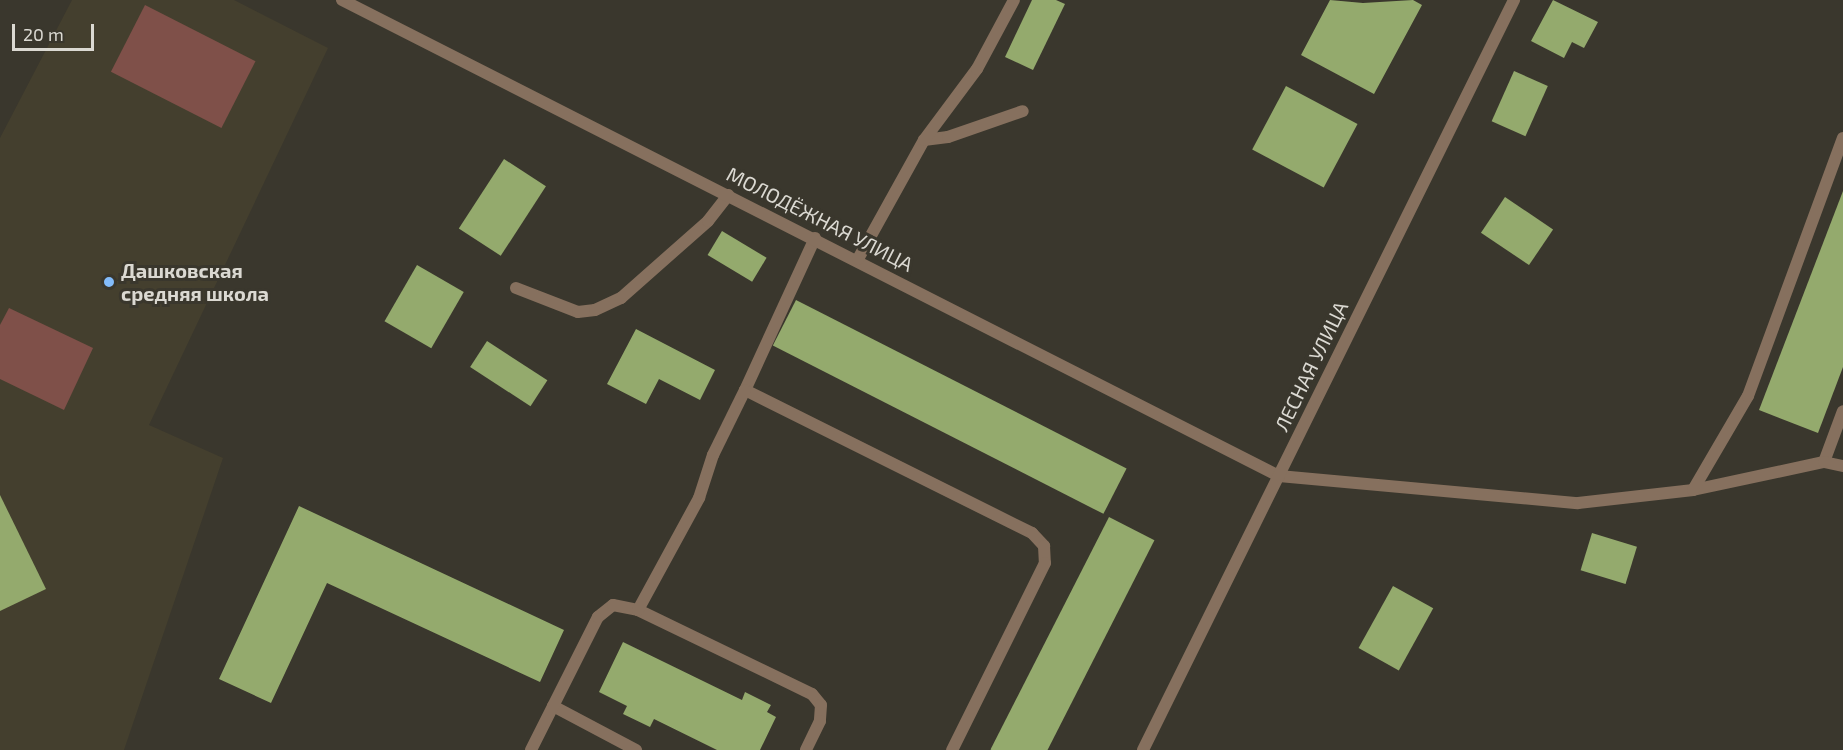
<!DOCTYPE html>
<html>
<head>
<meta charset="utf-8">
<style>
	body { margin:0 }
	#map { position:relative; width:1843px; height:750px; overflow:hidden; background:#3a372d; font-family:"Exo 2",sans-serif }
	div>[style] { position:absolute }
	[style*='--x'] { left:calc(var(--x)*1px); top:calc(var(--y)*1px); width:calc(var(--w)*1px); rotate:calc(var(--a)*1deg) }
	.built>* { inset:0; background:#443f2e }
	.green>* { inset:0; background:#7f5049; transform-origin:0 0 }
	.building>* { inset:0; background:#94aa6d; transform-origin:0 0 }
	.service>* { height:12px; margin:-6px; padding:0 6px; transform-origin:6px; border-radius:6px; background:#86705e }
	.minor>* { height:12px; margin:-6px; padding:0 6px; transform-origin:6px; border-radius:6px; background:#86705e }
	.dots>* { width:16px; height:16px; translate:-50% -50%; box-sizing:border-box; border:3px solid #3a372d; border-radius:50% }
	span { translate:-50% -50%; white-space:nowrap; text-align:center; line-height:1.15; -webkit-text-stroke:6px #3a372d; paint-order:stroke }
	.street-label { font-size:20px; color:#dbd9d2 }
	.poi-label { font-size:20px; color:#dbd9d2; font-weight:700 }
	.left { translate:0 -50%; text-align:left }
	.scale { position:absolute; left:12px; top:24px; width:82px; height:27px; box-sizing:border-box; border:3px solid #dbd9d2; border-top:0; padding-left:8px; font-size:18px; line-height:21px; white-space:nowrap; color:#dbd9d2; -webkit-text-stroke:4px #3a372d; paint-order:stroke }
</style>
</head>
<body>
<div id="map">
	<div class="built">
		<i style="clip-path:polygon(72px 0,234px 0,328px 48px,149px 425px,223px 458px,124px 750px,0 750px,0 138px)"></i>
	</div>
	<div class="green">
		<i style="left:145px;top:5px;width:124px;height:75px;rotate:27deg"></i>
		<i style="clip-path:polygon(9px 308px,93px 348px,64px 410px,0 379px,0 325px)"></i>
	</div>
	<div class="building">
		<i style="clip-path:polygon(1032px 0,1056px 0,1065px 4px,1033px 70px,1005px 57px)"></i>
		<i style="clip-path:polygon(1330px 0,1363px 3px,1413px 0,1422px 5px,1374px 94px,1301px 55px)"></i>
		<i style="clip-path:polygon(1553px 0,1598px 22px,1584px 48px,1572px 42px,1564px 58px,1531px 41px)"></i>
		<i style="left:1514px;top:71px;width:37px;height:55px;rotate:24deg"></i>
		<i style="left:1286px;top:86px;width:81px;height:72px;rotate:28deg"></i>
		<i style="left:504px;top:159px;width:50px;height:83px;rotate:33deg"></i>
		<i style="clip-path:polygon(1843px 191px,1843px 367px,1818px 433px,1759px 410px)"></i>
		<i style="left:1505px;top:197px;width:58px;height:43px;rotate:34deg"></i>
		<i style="left:722px;top:231px;width:52px;height:28px;rotate:31deg"></i>
		<i style="left:417px;top:265px;width:54px;height:65px;rotate:30deg"></i>
		<i style="left:796px;top:300px;width:371px;height:51px;rotate:27deg"></i>
		<i style="clip-path:polygon(636px 329px,715px 370px,700px 400px,659px 379px,646px 404px,607px 384px)"></i>
		<i style="left:487px;top:341px;width:72px;height:31px;rotate:33deg"></i>
		<i style="clip-path:polygon(0 495px,46px 589px,0 611px)"></i>
		<i style="clip-path:polygon(299px 506px,564px 630px,540px 682px,327px 583px,271px 703px,219px 679px)"></i>
		<i style="left:1109px;top:517px;width:51px;height:261px;rotate:27deg"></i>
		<i style="left:1592px;top:533px;width:47px;height:39px;rotate:17deg"></i>
		<i style="left:1393px;top:586px;width:46px;height:71px;rotate:29deg"></i>
		<i style="clip-path:polygon(623px 642px,742px 700px,745px 692px,771px 705px,767px 712px,776px 717px,760px 750px,717px 750px,654px 719px,650px 727px,623px 714px,627px 706px,599px 692px)"></i>
	</div>
	<div class="service">
		<i style="--x:924;--y:140;--w:24;--a:-7"></i>
		<i style="--x:948;--y:137;--w:79;--a:-19.1"></i>
		<i style="--x:815;--y:238;--w:167;--a:114.7"></i>
		<i style="--x:745;--y:390;--w:321;--a:26.5"></i>
		<i style="--x:1032;--y:533;--w:18;--a:47"></i>
		<i style="--x:1044;--y:546;--w:17;--a:87"></i>
		<i style="--x:1045;--y:563;--w:209;--a:116.4"></i>
		<i style="--x:516;--y:288;--w:66;--a:21.2"></i>
		<i style="--x:578;--y:312;--w:17;--a:-7"></i>
		<i style="--x:595;--y:310;--w:29;--a:-25"></i>
		<i style="--x:621;--y:298;--w:116;--a:-41.5"></i>
		<i style="--x:708;--y:221;--w:33;--a:-52"></i>
		<i style="--x:1824;--y:462;--w:54;--a:-69.6"></i>
		<i style="--x:1279;--y:476;--w:300;--a:5.2"></i>
		<i style="--x:1578;--y:503;--w:116;--a:-6.4"></i>
		<i style="--x:1693;--y:490;--w:134;--a:-12.1"></i>
		<i style="--x:1824;--y:462;--w:19;--a:12"></i>
		<i style="--x:1693;--y:490;--w:109;--a:-59.7"></i>
		<i style="--x:1748;--y:396;--w:275;--a:-69.8"></i>
		<i style="--x:638;--y:610;--w:193;--a:25.8"></i>
		<i style="--x:812;--y:694;--w:14;--a:51"></i>
		<i style="--x:821;--y:705;--w:16;--a:94"></i>
		<i style="--x:820;--y:721;--w:32;--a:116"></i>
		<i style="--x:553;--y:706;--w:94;--a:27.9"></i>
		<i style="--x:531;--y:750;--w:149;--a:-63.3"></i>
		<i style="--x:598;--y:617;--w:19;--a:-39"></i>
		<i style="--x:613;--y:605;--w:25;--a:11"></i>
		<i style="--x:638;--y:610;--w:128;--a:-61.4"></i>
		<i style="--x:699;--y:498;--w:45;--a:-72"></i>
		<i style="--x:713;--y:455;--w:72;--a:-63.8"></i>
	</div>
	<div class="minor">
		<i style="--x:342;--y:0;--w:1051;--a:26.93"></i>
		<i style="--x:858;--y:259;--w:136;--a:-61"></i>
		<i style="--x:924;--y:140;--w:89;--a:-53.3"></i>
		<i style="--x:977;--y:69;--w:78;--a:-61.8"></i>
		<i style="--x:1143;--y:750;--w:837;--a:-63.68"></i>
	</div>
	<div class="dots">
		<i style="left:109px;top:282px;background:#83bcfb"></i>
	</div>
	<div class="street-label">
		<span style="left:820px;top:219px;rotate:27deg">МОЛОДЁЖНАЯ УЛИЦА</span>
		<span style="left:1311px;top:366px;rotate:-64deg">ЛЕСНАЯ УЛИЦА</span>
	</div>
	<div class="poi-label">
		<span class="left" style="left:121px;top:282px">Дашковская<br>средняя школа</span>
	</div>
	<div class="scale">20 m</div>
</div>
</body>
</html>
